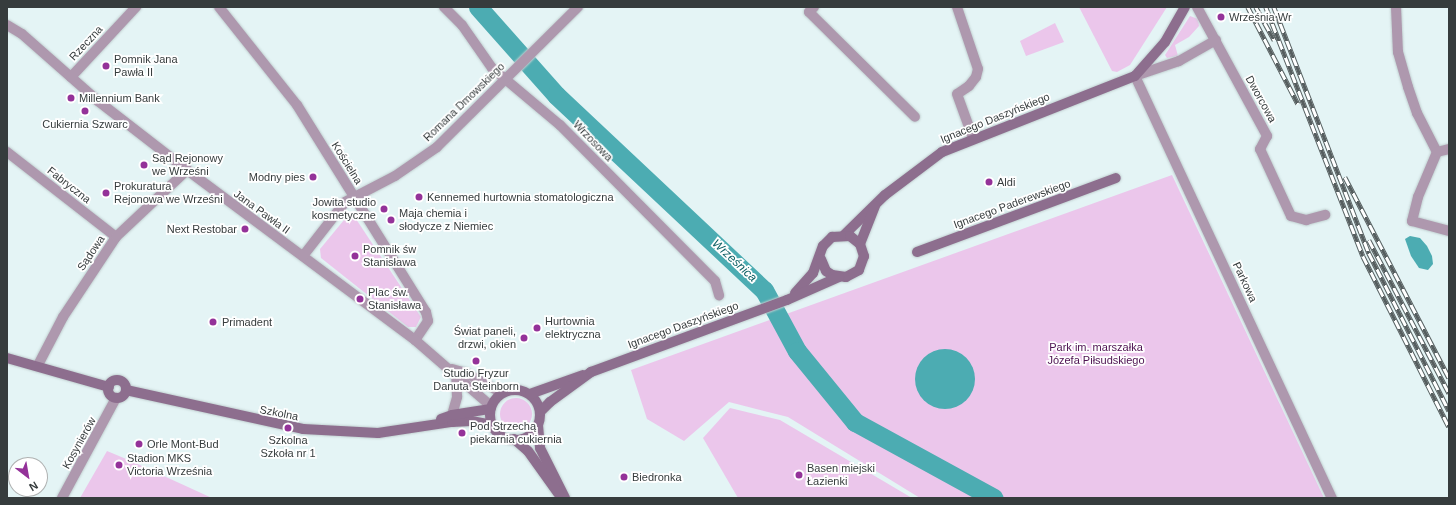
<!DOCTYPE html>
<html>
<head>
<meta charset="utf-8">
<style>
	body { margin:0 }
	#map { position:relative; width:1456px; height:505px; overflow:hidden; background:#e4f4f5; font-family:Helvetica,sans-serif }
	div>[style] { position:absolute }
	[style*='--x'] { left:calc(var(--x)*1px); top:calc(var(--y)*1px); width:calc(var(--w)*1px); rotate:calc(var(--a)*1deg) }
	.green>* { inset:0; background:#ebc6eb }
	.round { border-radius:50% }
	.water>* { inset:0; background:#4cacb2 }
	.river>* { height:19px; margin:-9.5px; padding:0 9.5px; transform-origin:9.5px; border-radius:9.5px; background:#4cacb2 }
	.roads { filter:drop-shadow(0 0 1px #c1cfd0) drop-shadow(0 0 1px #c1cfd0) }
	.street>* { height:10px; margin:-5px; padding:0 5px; transform-origin:5px; border-radius:5px; background:#ae98ae }
	.secondary>* { height:10px; margin:-5px; padding:0 5px; transform-origin:5px; border-radius:5px; background:#8d6e8e }
	.secondary>.ring { margin:-5px; padding:0; box-sizing:content-box; background:none; border:10px solid #8d6e8e; border-radius:50% }
	.rail>* { height:4.5px; margin-top:-2.25px; transform-origin:0; background:repeating-linear-gradient(90deg,#fff 0 9px,#565e5f 0 18px); box-sizing:border-box; border-block:1px solid #565e5f }
	.dots>* { width:11px; height:11px; translate:-50% -50%; box-sizing:border-box; border:2px solid #fff; border-radius:50% }
	span { translate:-50% -50%; white-space:nowrap; text-align:center; line-height:1.15; -webkit-text-stroke:3.5px #fff; paint-order:stroke }
	.poi-label { font-size:11px; color:#363c3d }
	.left { translate:0 -50%; text-align:left }
	.right { translate:-100% -50%; text-align:right }
	.street-label { font-size:11px; color:#363c3d }
	.park-label { font-size:11px; color:#4c1150 }
	.water-label { font-size:12px; color:#095e62; font-style:italic }
	.frame { position:absolute; inset:0; border:8px solid #363c3d; pointer-events:none }
	.north { position:absolute; left:8px; top:457px; width:40px; height:40px; box-sizing:border-box; background:#fff; border:1px solid #afb1b1; border-radius:50%; rotate:149deg; font-size:11px; font-weight:700; line-height:16px; text-align:center; color:#363c3d }
	.north::after { content:''; display:block; margin:auto; width:14px; height:18px; background:#943299; clip-path:polygon(50% 0,100% 100%,50% 72%,0 100%) }
</style>
</head>
<body>
<div id="map">
	<div class="green">
		<i style="clip-path:polygon(1079px 7px,1167px 7px,1130px 65px,1117px 72px,1112px 71px)"></i>
		<i style="clip-path:polygon(1190px 16px,1198px 19px,1199px 26px,1189px 37px,1175px 45px,1178px 56px,1167px 58px,1165px 55px)"></i>
		<i style="clip-path:polygon(1055px 23px,1064px 42px,1026px 56px,1020px 41px)"></i>
		<i style="clip-path:polygon(1172px 175px,1324px 498px,920px 498px,788px 417px,729px 402px,684px 441px,647px 419px,631px 370px)"></i>
		<i style="clip-path:polygon(352px 213px,421px 317px,416px 327px,408px 327px,321px 258px,320px 249px,349px 214px)"></i>
		<i class="round" style="left:500px;top:398px;width:32px;height:32px"></i>
		<i style="clip-path:polygon(730px 408px,780px 420px,912px 498px,738px 498px,703px 438px)"></i>
		<i style="clip-path:polygon(107px 451px,131px 461px,212px 498px,80px 498px)"></i>
	</div>
	<div class="water">
		<i style="clip-path:polygon(1410px 236px,1420px 238px,1427px 246px,1432px 256px,1433px 264px,1428px 270px,1419px 268px,1411px 256px,1405px 239px)"></i>
		<i class="round" style="left:915px;top:349px;width:60px;height:60px"></i>
	</div>
	<div class="river">
		<i style="--x:478;--y:7;--w:118;--a:48.4"></i>
		<i style="--x:556;--y:95;--w:285;--a:43.2"></i>
		<i style="--x:764;--y:290;--w:69;--a:61.6"></i>
		<i style="--x:797;--y:351;--w:92;--a:50.8"></i>
		<i style="--x:855;--y:422;--w:158;--a:28.7"></i>
	</div>
	<div class="roads">
		<div class="street">
			<i style="--x:219;--y:7;--w:125;--a:51.5"></i>
			<i style="--x:297;--y:105;--w:244;--a:58.1"></i>
			<i style="--x:426;--y:312;--w:9;--a:77"></i>
			<i style="--x:428;--y:321;--w:23;--a:124"></i>
			<i style="--x:444;--y:7;--w:25;--a:45"></i>
			<i style="--x:462;--y:25;--w:52;--a:55.1"></i>
			<i style="--x:492;--y:68;--w:89;--a:40"></i>
			<i style="--x:560;--y:125;--w:220;--a:45.2"></i>
			<i style="--x:715;--y:281;--w:15;--a:74"></i>
			<i style="--x:814;--y:7;--w:7;--a:135"></i>
			<i style="--x:809;--y:12;--w:149;--a:44.7"></i>
			<i style="--x:957;--y:7;--w:65;--a:71.3"></i>
			<i style="--x:978;--y:69;--w:8;--a:104"></i>
			<i style="--x:976;--y:77;--w:11;--a:128"></i>
			<i style="--x:969;--y:86;--w:14;--a:146"></i>
			<i style="--x:957;--y:94;--w:47;--a:70"></i>
			<i style="--x:1197;--y:7;--w:147;--a:61.5"></i>
			<i style="--x:1267;--y:136;--w:15;--a:118"></i>
			<i style="--x:1260;--y:149;--w:74;--a:65.2"></i>
			<i style="--x:1291;--y:216;--w:16;--a:15"></i>
			<i style="--x:1306;--y:220;--w:20;--a:-15"></i>
			<i style="--x:1396;--y:7;--w:45;--a:87.5"></i>
			<i style="--x:1398;--y:52;--w:36;--a:74"></i>
			<i style="--x:1408;--y:87;--w:28;--a:71"></i>
			<i style="--x:1417;--y:113;--w:44;--a:62.9"></i>
			<i style="--x:1437;--y:152;--w:49;--a:112.9"></i>
			<i style="--x:1418;--y:197;--w:25;--a:104"></i>
			<i style="--x:1412;--y:221;--w:38;--a:15"></i>
			<i style="--x:7;--y:25;--w:17;--a:31"></i>
			<i style="--x:22;--y:34;--w:101;--a:41.4"></i>
			<i style="--x:98;--y:101;--w:113;--a:37.8"></i>
			<i style="--x:187;--y:170;--w:284;--a:36.7"></i>
			<i style="--x:415;--y:340;--w:101;--a:41"></i>
			<i style="--x:1216;--y:40;--w:43;--a:150.4"></i>
			<i style="--x:1179;--y:61;--w:46;--a:161.2"></i>
			<i style="--x:1135;--y:76;--w:466;--a:65"></i>
			<i style="--x:71;--y:77;--w:96;--a:-47.1"></i>
			<i style="--x:7;--y:152;--w:138;--a:37.9"></i>
			<i style="--x:1437;--y:152;--w:12;--a:-14"></i>
			<i style="--x:303;--y:256;--w:68;--a:-52.1"></i>
			<i style="--x:345;--y:202;--w:56;--a:-27.5"></i>
			<i style="--x:395;--y:176;--w:51;--a:-34.6"></i>
			<i style="--x:437;--y:147;--w:199;--a:-44.8"></i>
			<i style="--x:38;--y:365;--w:54;--a:-62.5"></i>
			<i style="--x:63;--y:317;--w:96;--a:-56.5"></i>
			<i style="--x:116;--y:237;--w:98;--a:-43.3"></i>
			<i style="--x:452;--y:369;--w:15;--a:16"></i>
			<i style="--x:466;--y:373;--w:41;--a:29.1"></i>
			<i style="--x:452;--y:415;--w:19;--a:-74"></i>
			<i style="--x:457;--y:397;--w:23;--a:-92"></i>
			<i style="--x:62;--y:498;--w:114;--a:-61.6"></i>
		</div>
		<div class="secondary">
			<i style="--x:844;--y:235;--w:57;--a:-44.3"></i>
			<i style="--x:885;--y:195;--w:71;--a:-37"></i>
			<i style="--x:942;--y:152;--w:207;--a:-21.5"></i>
			<i style="--x:1135;--y:76;--w:45;--a:-48.6"></i>
			<i style="--x:1165;--y:42;--w:40;--a:-60.3"></i>
			<i style="--x:860;--y:244;--w:41;--a:-68.5"></i>
			<i style="--x:917;--y:252;--w:212;--a:-20.4"></i>
			<i style="--x:795;--y:293;--w:27;--a:-48"></i>
			<i style="--x:813;--y:273;--w:29;--a:-70"></i>
			<i style="--x:823;--y:246;--w:13;--a:-45"></i>
			<i style="--x:832;--y:237;--w:18;--a:-3"></i>
			<i style="--x:850;--y:236;--w:13;--a:39"></i>
			<i style="--x:860;--y:244;--w:13;--a:72"></i>
			<i style="--x:864;--y:256;--w:15;--a:110"></i>
			<i style="--x:859;--y:270;--w:15;--a:152"></i>
			<i style="--x:846;--y:277;--w:14;--a:-172"></i>
			<i style="--x:832;--y:275;--w:7;--a:-146"></i>
			<i style="--x:826;--y:271;--w:13;--a:-113"></i>
			<i style="--x:7;--y:358;--w:106;--a:15.9"></i>
			<i class="ring" style="left:108px;top:380px;width:8px;height:8px"></i>
			<i style="--x:126;--y:390;--w:181;--a:12.4"></i>
			<i style="--x:303;--y:429;--w:75;--a:3.1"></i>
			<i style="--x:378;--y:433;--w:75;--a:-8.5"></i>
			<i style="--x:452;--y:422;--w:19;--a:-3"></i>
			<i style="--x:471;--y:421;--w:22;--a:10"></i>
			<i class="ring" style="left:490px;top:390px;width:40px;height:40px"></i>
			<i style="--x:530;--y:394;--w:56;--a:-19.7"></i>
			<i style="--x:540;--y:412;--w:14;--a:-45"></i>
			<i style="--x:550;--y:402;--w:51;--a:-36.2"></i>
			<i style="--x:591;--y:372;--w:209;--a:-20.2"></i>
			<i style="--x:787;--y:300;--w:57;--a:-23.9"></i>
			<i style="--x:441;--y:419;--w:12;--a:-20"></i>
			<i style="--x:452;--y:415;--w:39;--a:-9"></i>
			<i style="--x:538;--y:425;--w:23;--a:85"></i>
			<i style="--x:540;--y:448;--w:56;--a:63.4"></i>
			<i style="--x:514;--y:439;--w:18;--a:41"></i>
			<i style="--x:528;--y:451;--w:52;--a:54.5"></i>
		</div>
	</div>
	<div class="rail">
		<i style="--x:1248;--y:7;--w:109;--a:62.7"></i>
		<i style="--x:1256;--y:7;--w:38;--a:61"></i>
		<i style="--x:1266;--y:7;--w:267;--a:68.7"></i>
		<i style="--x:1363;--y:256;--w:191;--a:63.3"></i>
		<i style="--x:1274;--y:7;--w:264;--a:68.9"></i>
		<i style="--x:1369;--y:253;--w:177;--a:63.1"></i>
		<i style="--x:1345;--y:177;--w:226;--a:62.6"></i>
		<i style="--x:1369;--y:240;--w:173;--a:62.4"></i>
	</div>
	<div class="dots">
		<i style="left:1221px;top:17px;background:#943299"></i>
		<i style="left:106px;top:66px;background:#943299"></i>
		<i style="left:71px;top:98px;background:#943299"></i>
		<i style="left:85px;top:111px;background:#943299"></i>
		<i style="left:144px;top:165px;background:#943299"></i>
		<i style="left:313px;top:177px;background:#943299"></i>
		<i style="left:989px;top:182px;background:#943299"></i>
		<i style="left:106px;top:193px;background:#943299"></i>
		<i style="left:419px;top:197px;background:#943299"></i>
		<i style="left:384px;top:209px;background:#943299"></i>
		<i style="left:391px;top:220px;background:#943299"></i>
		<i style="left:245px;top:229px;background:#943299"></i>
		<i style="left:355px;top:256px;background:#943299"></i>
		<i style="left:360px;top:299px;background:#943299"></i>
		<i style="left:213px;top:322px;background:#943299"></i>
		<i style="left:537px;top:328px;background:#943299"></i>
		<i style="left:524px;top:338px;background:#943299"></i>
		<i style="left:476px;top:361px;background:#943299"></i>
		<i style="left:288px;top:428px;background:#943299"></i>
		<i style="left:462px;top:433px;background:#943299"></i>
		<i style="left:139px;top:444px;background:#943299"></i>
		<i style="left:119px;top:465px;background:#943299"></i>
		<i style="left:799px;top:475px;background:#943299"></i>
		<i style="left:624px;top:477px;background:#943299"></i>
	</div>
	<div class="poi-label">
		<span class="left" style="left:1229px;top:17px">Września Wr</span>
		<span class="left" style="left:114px;top:66px">Pomnik Jana<br>Pawła II</span>
		<span class="left" style="left:79px;top:98px">Millennium Bank</span>
		<span style="left:85px;top:124px">Cukiernia Szwarc</span>
		<span class="left" style="left:152px;top:165px">Sąd Rejonowy<br>we Wrześni</span>
		<span class="right" style="left:305px;top:177px">Modny pies</span>
		<span class="left" style="left:997px;top:182px">Aldi</span>
		<span class="left" style="left:114px;top:193px">Prokuratura<br>Rejonowa we Wrześni</span>
		<span class="left" style="left:427px;top:197px">Kennemed hurtownia stomatologiczna</span>
		<span class="right" style="left:376px;top:209px">Jowita studio<br>kosmetyczne</span>
		<span class="left" style="left:399px;top:220px">Maja chemia i<br>słodycze z Niemiec</span>
		<span class="right" style="left:237px;top:229px">Next Restobar</span>
		<span class="left" style="left:363px;top:256px">Pomnik św<br>Stanisława</span>
		<span class="left" style="left:368px;top:299px">Plac św.<br>Stanisława</span>
		<span class="left" style="left:222px;top:322px">Primadent</span>
		<span class="left" style="left:545px;top:328px">Hurtownia<br>elektryczna</span>
		<span class="right" style="left:516px;top:338px">Świat paneli,<br>drzwi, okien</span>
		<span style="left:476px;top:380px">Studio Fryzur<br>Danuta Steinborn</span>
		<span class="left" style="left:470px;top:433px">Pod Strzechą<br>piekarnia cukiernia</span>
		<span style="left:288px;top:447px">Szkolna<br>Szkoła nr 1</span>
		<span class="left" style="left:147px;top:444px">Orle Mont-Bud</span>
		<span class="left" style="left:127px;top:465px">Stadion MKS<br>Victoria Września</span>
		<span class="left" style="left:807px;top:475px">Basen miejski<br>Łazienki</span>
		<span class="left" style="left:632px;top:477px">Biedronka</span>
	</div>
	<div class="street-label">
		<span style="left:86px;top:43px;rotate:-47deg">Rzeczna</span>
		<span style="left:1261px;top:99px;rotate:61deg">Dworcowa</span>
		<span style="left:464px;top:102px;rotate:-44deg">Romana Dmowskiego</span>
		<span style="left:995px;top:118px;rotate:-22deg">Ignacego Daszyńskiego</span>
		<span style="left:593px;top:141px;rotate:46deg">Wrzosowa</span>
		<span style="left:347px;top:163px;rotate:58deg">Kościelna</span>
		<span style="left:69px;top:185px;rotate:38deg">Fabryczna</span>
		<span style="left:1012px;top:204px;rotate:-20deg">Ignacego Paderewskiego</span>
		<span style="left:262px;top:212px;rotate:36deg">Jana Pawła II</span>
		<span style="left:91px;top:253px;rotate:-56deg">Sądowa</span>
		<span style="left:1245px;top:282px;rotate:65deg">Parkowa</span>
		<span style="left:683px;top:325px;rotate:-20deg">Ignacego Daszyńskiego</span>
		<span style="left:279px;top:413px;rotate:11deg">Szkolna</span>
		<span style="left:79px;top:443px;rotate:-61deg">Kosynierów</span>
	</div>
	<div class="park-label">
		<span style="left:1096px;top:354px">Park im. marszałka<br>Józefa Piłsudskiego</span>
	</div>
	<div class="water-label">
		<span style="left:734px;top:261px;rotate:43deg">Wrześnica</span>
	</div>
	<div class="frame"></div>
	<div class="north">N</div>
</div>
</body>
</html>
